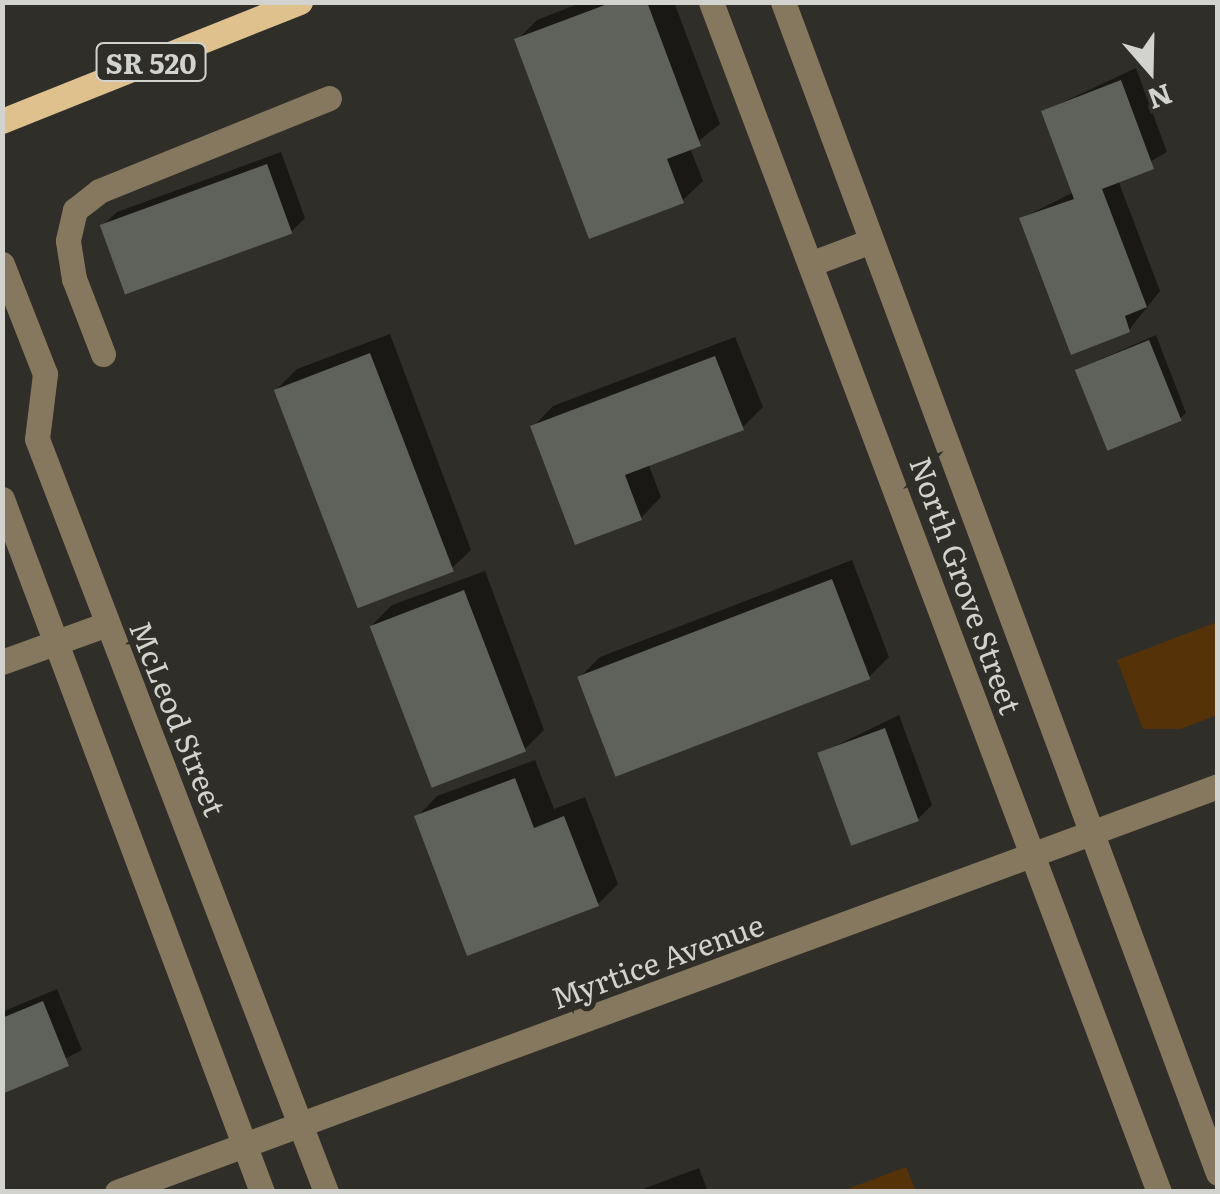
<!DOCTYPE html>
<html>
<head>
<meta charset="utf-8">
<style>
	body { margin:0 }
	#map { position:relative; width:1220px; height:1194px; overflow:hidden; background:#2f2e29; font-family:Literata,serif }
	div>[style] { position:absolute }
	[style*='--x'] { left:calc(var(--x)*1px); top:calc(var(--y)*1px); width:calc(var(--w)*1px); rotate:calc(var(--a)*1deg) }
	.green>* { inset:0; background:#563209 }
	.shadow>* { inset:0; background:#0007 }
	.building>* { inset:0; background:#5f615b; transform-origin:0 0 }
	.minor>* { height:25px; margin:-12.5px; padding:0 12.5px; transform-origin:12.5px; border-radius:12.5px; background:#86785e }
	.major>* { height:25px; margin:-12.5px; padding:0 12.5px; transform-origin:12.5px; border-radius:12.5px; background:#dec18c }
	span { translate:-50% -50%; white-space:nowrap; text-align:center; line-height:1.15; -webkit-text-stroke:10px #2f2e29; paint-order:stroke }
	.shield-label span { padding:2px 8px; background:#2f2e29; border:2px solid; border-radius:8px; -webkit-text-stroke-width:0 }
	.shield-label { font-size:28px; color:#d2d2ce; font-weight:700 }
	.street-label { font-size:30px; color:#d2d2ce }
	.frame { position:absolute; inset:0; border:5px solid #d2d2ce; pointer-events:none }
	.north { position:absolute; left:1100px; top:20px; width:100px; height:100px; -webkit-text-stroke:8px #2f2e29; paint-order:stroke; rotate:160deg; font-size:28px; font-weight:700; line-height:40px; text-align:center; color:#d2d2ce }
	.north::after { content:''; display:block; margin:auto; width:35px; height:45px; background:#d2d2ce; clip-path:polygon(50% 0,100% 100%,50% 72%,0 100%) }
</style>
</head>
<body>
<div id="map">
	<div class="green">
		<i style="clip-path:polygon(1217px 622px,1217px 715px,1181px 729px,1143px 729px,1117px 660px)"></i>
		<i style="clip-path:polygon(906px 1167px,916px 1191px,842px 1191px)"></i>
	</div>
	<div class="shadow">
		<i style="clip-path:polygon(583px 2px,674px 2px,720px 124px,690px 148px,703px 181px,682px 201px,517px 40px,537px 20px)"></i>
		<i style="clip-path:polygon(1136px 68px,1167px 152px,1118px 180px,1160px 291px,1129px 330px,1022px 218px,1074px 192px,1044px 111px)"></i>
		<i style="clip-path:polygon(281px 152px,305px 218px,291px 232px,102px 226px,117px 212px)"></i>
		<i style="clip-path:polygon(390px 334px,471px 550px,450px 570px,277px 389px,297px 369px)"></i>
		<i style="clip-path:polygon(1156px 335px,1186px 413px,1179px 419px,1076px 370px)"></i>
		<i style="clip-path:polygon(735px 337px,763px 407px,742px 428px,648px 463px,661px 497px,641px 518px,533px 427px,553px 406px)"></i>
		<i style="clip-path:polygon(852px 560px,889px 657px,869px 677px,580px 677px,600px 657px)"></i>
		<i style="clip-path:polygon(485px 571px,544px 730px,524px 750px,372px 625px,392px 605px)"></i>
		<i style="clip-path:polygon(899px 715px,932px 805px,918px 819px,821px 753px)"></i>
		<i style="clip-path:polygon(535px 760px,554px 809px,585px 797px,618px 884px,598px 904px,417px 817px,437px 796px)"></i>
		<i style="clip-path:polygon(57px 989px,82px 1050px,2px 1091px,2px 1012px)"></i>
		<i style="clip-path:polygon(699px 1168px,708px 1192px,635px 1192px)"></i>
	</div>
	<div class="building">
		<i style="clip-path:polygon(613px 2px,647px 2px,701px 146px,667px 159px,684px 203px,589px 239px,514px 39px)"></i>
		<i style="clip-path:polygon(1121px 80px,1154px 169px,1102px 189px,1147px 307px,1125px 316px,1130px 332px,1071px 355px,1019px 218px,1074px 199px,1041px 111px)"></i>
		<i style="left:267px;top:164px;width:74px;height:178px;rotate:70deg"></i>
		<i style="left:1149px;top:340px;width:87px;height:80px;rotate:68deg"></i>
		<i style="left:370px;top:353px;width:234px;height:103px;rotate:69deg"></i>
		<i style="clip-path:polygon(715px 356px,744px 430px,625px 475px,642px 520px,575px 545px,530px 426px)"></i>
		<i style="left:832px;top:579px;width:107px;height:273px;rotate:69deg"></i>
		<i style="left:464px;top:590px;width:173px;height:101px;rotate:69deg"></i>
		<i style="left:885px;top:728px;width:99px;height:72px;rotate:70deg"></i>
		<i style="clip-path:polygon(515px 778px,534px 828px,564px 816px,599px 906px,467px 956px,414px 816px)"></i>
		<i style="clip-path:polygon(43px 1001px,69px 1066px,2px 1094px,2px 1018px)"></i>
	</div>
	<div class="minor">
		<i style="--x:711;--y:2;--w:1272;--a:69.37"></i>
		<i style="--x:783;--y:2;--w:1249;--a:69.62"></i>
		<i style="--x:2;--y:264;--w:118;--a:68.6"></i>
		<i style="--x:45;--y:374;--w:65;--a:97"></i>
		<i style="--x:37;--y:439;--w:807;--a:69"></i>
		<i style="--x:810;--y:264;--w:65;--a:-20.7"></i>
		<i style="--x:103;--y:354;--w:80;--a:-111.1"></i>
		<i style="--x:74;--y:279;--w:39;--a:-99"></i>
		<i style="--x:68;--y:240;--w:31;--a:-77"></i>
		<i style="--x:75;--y:210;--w:31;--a:-38"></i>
		<i style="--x:99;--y:191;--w:248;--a:-22"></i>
		<i style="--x:2;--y:499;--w:740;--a:69.43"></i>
		<i style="--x:2;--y:662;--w:112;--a:-19.9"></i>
		<i style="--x:117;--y:1192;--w:1173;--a:-20.24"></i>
	</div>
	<div class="major">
		<i style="--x:2;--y:121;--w:321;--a:-21.8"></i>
	</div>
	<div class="shield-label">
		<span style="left:151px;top:62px">SR 520</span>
	</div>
	<div class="street-label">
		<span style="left:967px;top:585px;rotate:70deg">North Grove Street</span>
		<span style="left:179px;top:718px;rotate:68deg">McLeod Street</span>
		<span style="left:657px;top:960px;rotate:-20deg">Myrtice Avenue</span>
	</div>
	<div class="frame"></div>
	<div class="north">N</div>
</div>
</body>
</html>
